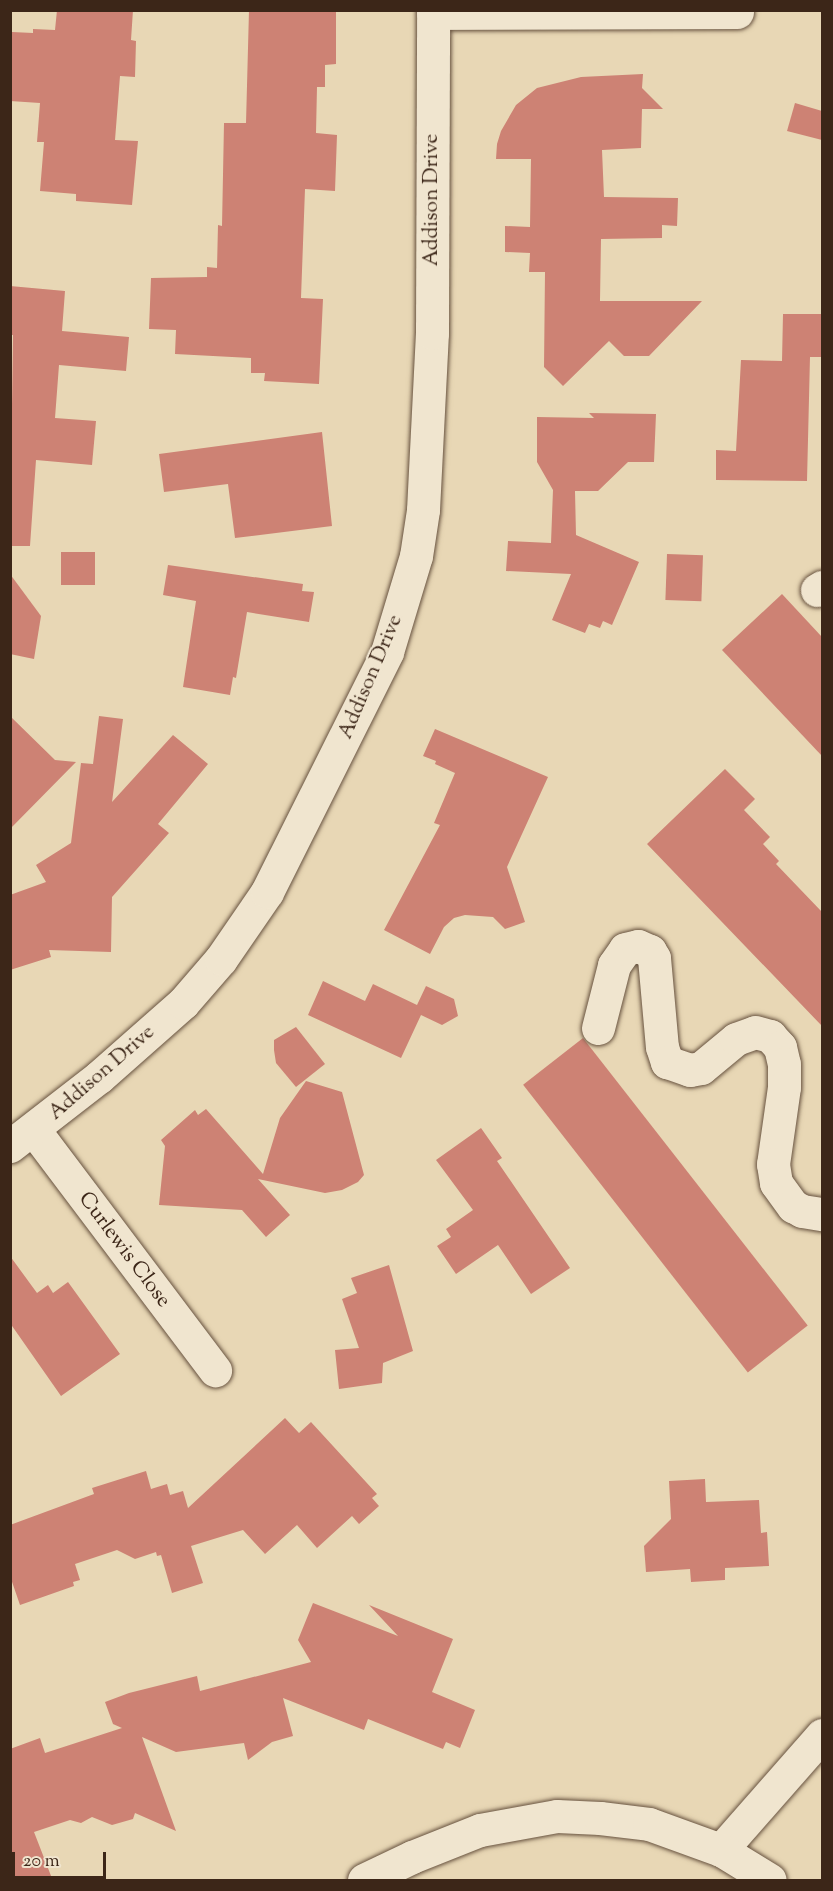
<!DOCTYPE html>
<html>
<head>
<meta charset="utf-8">
<style>
	body { margin:0 }
	#map { position:relative; width:833px; height:1891px; overflow:hidden; background:#e8d7b5; font-family:"Sorts Mill Goudy",serif }
	div>[style] { position:absolute }
	[style*='--x'] { left:calc(var(--x)*1px); top:calc(var(--y)*1px); width:calc(var(--w)*1px); rotate:calc(var(--a)*1deg) }
	.building>* { inset:0; background:#cd8274; transform-origin:0 0 }
	.roads { filter:drop-shadow(0 0 2px #67523f) drop-shadow(0 0 2px #67523f) }
	.minor>* { height:33px; margin:-16.5px; padding:0 16.5px; transform-origin:16.5px; border-radius:16.5px; background:#f0e5cf }
	span { translate:-50% -50%; white-space:nowrap; text-align:center; line-height:1.15; -webkit-text-stroke:4.5px #f0e5cf; paint-order:stroke }
	.street-label { font-size:21px; color:#3c2618 }
	.frame { position:absolute; inset:0; border:12px solid #3c2618; pointer-events:none }
	.scale { position:absolute; left:12px; top:1852px; width:94px; height:27px; box-sizing:border-box; border:3px solid #3c2618; border-top:0; padding-left:8px; font-size:18px; line-height:21px; white-space:nowrap; color:#3c2618; -webkit-text-stroke:4px #f0e5cf; paint-order:stroke }
</style>
</head>
<body>
<div id="map">
	<div class="building">
		<i style="clip-path:polygon(57px 10px,133px 10px,131px 40px,136px 41px,135px 77px,120px 76px,115px 140px,138px 141px,132px 205px,76px 201px,76px 194px,40px 191px,44px 142px,37px 142px,40px 103px,10px 101px,12px 32px,33px 33px,33px 29px,55px 30px)"></i>
		<i style="clip-path:polygon(249px 10px,336px 10px,336px 64px,325px 65px,325px 87px,317px 87px,316px 133px,337px 135px,335px 191px,305px 189px,301px 298px,323px 299px,319px 384px,264px 381px,265px 373px,251px 373px,251px 358px,175px 354px,176px 330px,149px 329px,151px 278px,207px 277px,207px 267px,217px 268px,218px 225px,222px 226px,224px 123px,246px 123px)"></i>
		<i style="clip-path:polygon(643px 74px,642px 88px,663px 109px,642px 109px,641px 148px,602px 150px,604px 197px,678px 198px,677px 226px,662px 225px,662px 238px,601px 239px,600px 301px,702px 301px,649px 356px,624px 356px,609px 341px,563px 386px,544px 367px,545px 272px,529px 272px,530px 253px,505px 252px,505px 226px,530px 227px,531px 159px,496px 159px,497px 144px,501px 131px,516px 105px,537px 88px,581px 77px)"></i>
		<i style="clip-path:polygon(795px 103px,822px 111px,822px 140px,787px 131px)"></i>
		<i style="clip-path:polygon(10px 286px,65px 291px,62px 331px,129px 337px,126px 371px,59px 365px,55px 418px,96px 421px,92px 465px,36px 460px,30px 546px,10px 546px,13px 335px,10px 335px)"></i>
		<i style="clip-path:polygon(783px 314px,822px 314px,822px 357px,810px 357px,807px 481px,716px 480px,716px 450px,736px 451px,741px 360px,782px 361px)"></i>
		<i style="clip-path:polygon(589px 413px,656px 414px,654px 462px,628px 462px,598px 491px,575px 491px,576px 535px,639px 562px,612px 625px,603px 621px,600px 628px,589px 624px,585px 633px,552px 620px,571px 574px,506px 571px,508px 541px,551px 543px,553px 490px,537px 462px,537px 417px,594px 418px)"></i>
		<i style="clip-path:polygon(322px 432px,332px 526px,235px 538px,228px 484px,164px 492px,159px 454px)"></i>
		<i style="left:61px;top:552px;width:34px;height:33px"></i>
		<i style="left:667px;top:554px;width:36px;height:46px;rotate:2deg"></i>
		<i style="clip-path:polygon(168px 565px,303px 584px,302px 591px,314px 592px,309px 622px,247px 612px,236px 678px,233px 677px,230px 695px,183px 687px,196px 601px,163px 595px)"></i>
		<i style="clip-path:polygon(10px 574px,41px 616px,34px 659px,10px 654px)"></i>
		<i style="clip-path:polygon(782px 594px,822px 637px,822px 756px,722px 650px)"></i>
		<i style="clip-path:polygon(10px 716px,55px 760px,76px 762px,10px 829px)"></i>
		<i style="clip-path:polygon(99px 716px,123px 719px,112px 802px,173px 735px,208px 764px,158px 824px,169px 833px,112px 897px,111px 952px,49px 950px,51px 957px,10px 970px,10px 895px,46px 882px,36px 865px,71px 843px,81px 763px,93px 764px)"></i>
		<i style="clip-path:polygon(435px 729px,548px 777px,507px 867px,525px 922px,505px 929px,493px 917px,465px 915px,454px 918px,444px 927px,430px 954px,384px 930px,440px 825px,434px 823px,455px 773px,435px 764px,436px 761px,423px 756px)"></i>
		<i style="clip-path:polygon(725px 769px,755px 799px,744px 810px,770px 837px,763px 844px,779px 861px,776px 864px,822px 912px,822px 1026px,647px 844px)"></i>
		<i style="clip-path:polygon(323px 981px,365px 1001px,373px 984px,417px 1005px,426px 986px,454px 999px,458px 1016px,442px 1025px,421px 1015px,401px 1058px,308px 1015px)"></i>
		<i style="clip-path:polygon(296px 1027px,325px 1064px,296px 1087px,276px 1063px,274px 1050px,274px 1040px)"></i>
		<i style="left:583px;top:1038px;width:365px;height:76px;rotate:52deg"></i>
		<i style="clip-path:polygon(306px 1081px,342px 1092px,364px 1175px,358px 1182px,342px 1190px,325px 1193px,258px 1179px,290px 1215px,266px 1237px,242px 1210px,159px 1205px,165px 1146px,161px 1140px,195px 1110px,198px 1115px,206px 1109px,263px 1174px,280px 1118px)"></i>
		<i style="clip-path:polygon(481px 1128px,502px 1158px,497px 1161px,570px 1268px,531px 1294px,498px 1245px,456px 1274px,437px 1246px,451px 1237px,446px 1229px,473px 1210px,436px 1160px)"></i>
		<i style="clip-path:polygon(10px 1256px,37px 1293px,48px 1285px,53px 1293px,68px 1282px,120px 1354px,61px 1396px,10px 1323px)"></i>
		<i style="clip-path:polygon(389px 1265px,413px 1351px,383px 1363px,382px 1383px,339px 1389px,335px 1350px,359px 1348px,342px 1299px,357px 1293px,351px 1278px)"></i>
		<i style="clip-path:polygon(285px 1418px,299px 1433px,311px 1422px,377px 1494px,372px 1498px,379px 1506px,359px 1524px,352px 1516px,317px 1548px,297px 1525px,265px 1554px,243px 1530px,191px 1546px,203px 1583px,172px 1593px,161px 1555px,157px 1556px,156px 1552px,135px 1559px,117px 1550px,75px 1564px,80px 1580px,73px 1582px,74px 1586px,20px 1605px,10px 1576px,10px 1525px,94px 1494px,92px 1488px,146px 1471px,151px 1489px,167px 1484px,170px 1495px,183px 1491px,188px 1508px)"></i>
		<i style="clip-path:polygon(705px 1479px,706px 1502px,759px 1500px,761px 1533px,767px 1532px,769px 1566px,725px 1568px,725px 1580px,691px 1582px,690px 1569px,646px 1572px,644px 1546px,671px 1519px,669px 1481px)"></i>
		<i style="clip-path:polygon(313px 1603px,398px 1636px,369px 1605px,453px 1639px,432px 1692px,475px 1710px,460px 1748px,446px 1742px,443px 1749px,368px 1719px,364px 1730px,283px 1698px,293px 1736px,272px 1742px,248px 1760px,244px 1743px,176px 1752px,142px 1737px,176px 1831px,135px 1813px,133px 1819px,112px 1825px,92px 1817px,81px 1823px,70px 1820px,34px 1832px,53px 1881px,10px 1881px,10px 1749px,40px 1738px,45px 1753px,122px 1728px,113px 1724px,105px 1702px,129px 1693px,197px 1676px,200px 1691px,311px 1662px,298px 1640px)"></i>
	</div>
	<div class="roads">
		<div class="minor">
			<i style="--x:433;--y:13;--w:304;--a:-0.2"></i>
			<i style="--x:817;--y:590;--w:6;--a:-31"></i>
			<i style="--x:598;--y:1028;--w:65;--a:-75.7"></i>
			<i style="--x:614;--y:965;--w:19;--a:-55"></i>
			<i style="--x:625;--y:949;--w:13;--a:-13"></i>
			<i style="--x:638;--y:946;--w:13;--a:23"></i>
			<i style="--x:650;--y:951;--w:8;--a:60"></i>
			<i style="--x:654;--y:958;--w:89;--a:84.9"></i>
			<i style="--x:662;--y:1047;--w:16;--a:72"></i>
			<i style="--x:667;--y:1062;--w:24;--a:19"></i>
			<i style="--x:690;--y:1070;--w:11;--a:-10"></i>
			<i style="--x:701;--y:1068;--w:45;--a:-39.6"></i>
			<i style="--x:736;--y:1039;--w:20;--a:-20"></i>
			<i style="--x:755;--y:1032;--w:16;--a:15"></i>
			<i style="--x:770;--y:1036;--w:15;--a:48"></i>
			<i style="--x:780;--y:1047;--w:17;--a:77"></i>
			<i style="--x:784;--y:1064;--w:23;--a:90"></i>
			<i style="--x:784;--y:1087;--w:78;--a:98.1"></i>
			<i style="--x:773;--y:1164;--w:19;--a:81"></i>
			<i style="--x:776;--y:1183;--w:29;--a:54"></i>
			<i style="--x:793;--y:1206;--w:10;--a:29"></i>
			<i style="--x:802;--y:1211;--w:20;--a:9"></i>
			<i style="--x:34;--y:1130;--w:301;--a:53"></i>
			<i style="--x:10;--y:1146;--w:113;--a:-37.8"></i>
			<i style="--x:99;--y:1077;--w:112;--a:-41.4"></i>
			<i style="--x:183;--y:1003;--w:58;--a:-49.2"></i>
			<i style="--x:221;--y:959;--w:81;--a:-55.5"></i>
			<i style="--x:267;--y:892;--w:268;--a:-63.4"></i>
			<i style="--x:387;--y:652;--w:100;--a:-73.2"></i>
			<i style="--x:416;--y:556;--w:47;--a:-81.3"></i>
			<i style="--x:423;--y:510;--w:177;--a:-87.1"></i>
			<i style="--x:432;--y:333;--w:323;--a:-89.8"></i>
			<i style="--x:721;--y:1850;--w:153;--a:-48.7"></i>
			<i style="--x:364;--y:1880;--w:53;--a:-25.6"></i>
			<i style="--x:412;--y:1857;--w:73;--a:-21.7"></i>
			<i style="--x:480;--y:1830;--w:78;--a:-10.3"></i>
			<i style="--x:557;--y:1816;--w:43;--a:2.7"></i>
			<i style="--x:600;--y:1818;--w:49;--a:7"></i>
			<i style="--x:649;--y:1824;--w:77;--a:19.9"></i>
			<i style="--x:721;--y:1850;--w:57;--a:31.5"></i>
		</div>
	</div>
	<div class="street-label">
		<span style="left:432px;top:200px;rotate:-90deg">Addison Drive</span>
		<span style="left:371px;top:677px;rotate:-67deg">Addison Drive</span>
		<span style="left:102px;top:1073px;rotate:-41deg">Addison Drive</span>
		<span style="left:124px;top:1250px;rotate:53deg">Curlewis Close</span>
	</div>
	<div class="frame"></div>
	<div class="scale">20 m</div>
</div>
</body>
</html>
